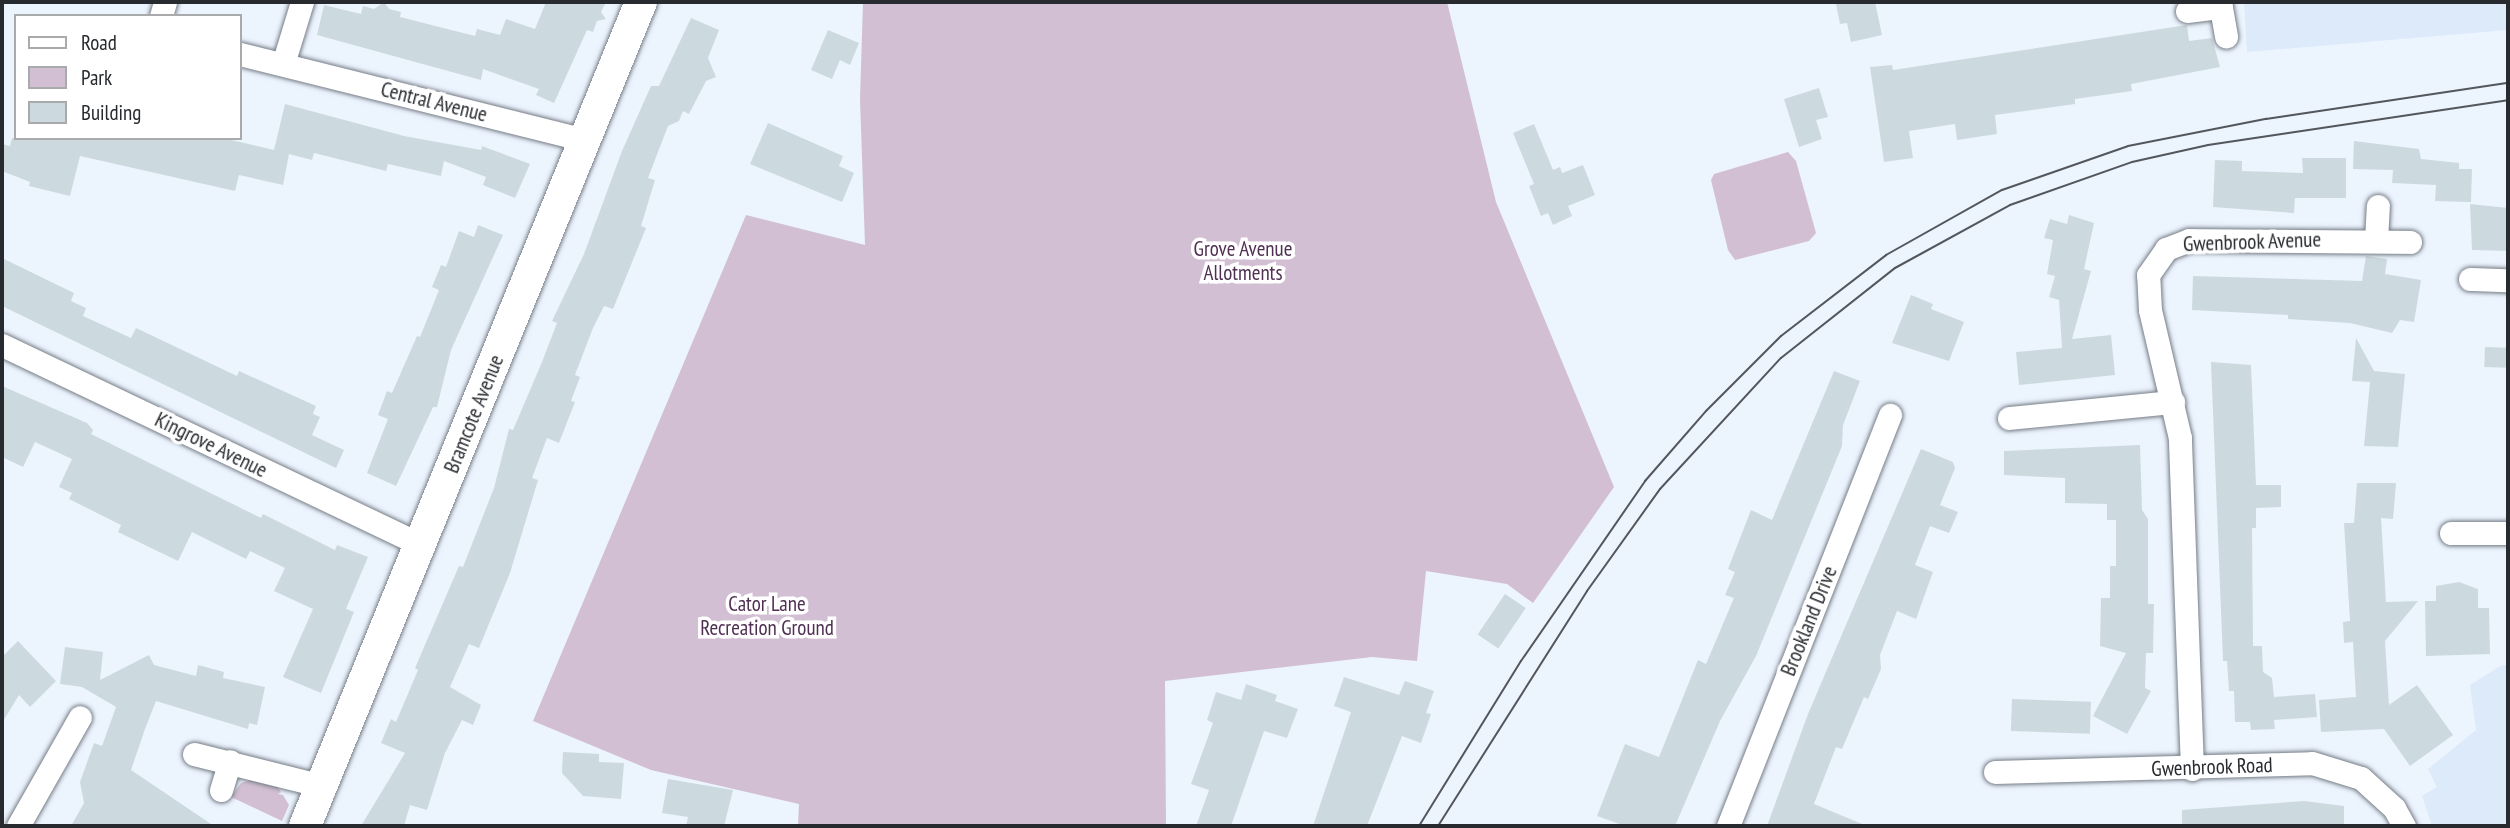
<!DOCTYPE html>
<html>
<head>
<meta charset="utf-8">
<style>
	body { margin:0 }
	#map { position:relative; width:2510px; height:828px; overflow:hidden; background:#ecf4fe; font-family:"PT Sans Narrow",sans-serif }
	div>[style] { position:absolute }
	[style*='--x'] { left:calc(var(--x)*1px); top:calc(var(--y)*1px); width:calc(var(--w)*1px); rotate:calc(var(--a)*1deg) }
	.built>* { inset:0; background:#ddeafa }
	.green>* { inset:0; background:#d2bfd3 }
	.building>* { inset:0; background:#ccdadf; transform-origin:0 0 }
	.roads { filter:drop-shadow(0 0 2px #767d86) drop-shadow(0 0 2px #767d86) }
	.street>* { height:23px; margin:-11.5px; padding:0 11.5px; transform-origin:11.5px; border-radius:11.5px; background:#fff }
	.secondary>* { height:32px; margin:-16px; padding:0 16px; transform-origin:16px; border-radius:16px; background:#fff }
	.tram>* { height:2px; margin:-1px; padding:0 1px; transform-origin:1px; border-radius:1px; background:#53575c }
	span { translate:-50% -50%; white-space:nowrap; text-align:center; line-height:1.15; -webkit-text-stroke:7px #fff; paint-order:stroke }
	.street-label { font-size:21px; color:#272a2e }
	.park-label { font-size:21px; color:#4f2f52 }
	.frame { position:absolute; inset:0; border:4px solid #272a2e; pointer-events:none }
	.legend { position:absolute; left:14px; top:14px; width:228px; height:126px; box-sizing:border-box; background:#fff; border:2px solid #a9aaab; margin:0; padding:9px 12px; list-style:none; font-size:21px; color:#272a2e }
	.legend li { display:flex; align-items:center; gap:14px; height:35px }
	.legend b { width:35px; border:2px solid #a9aaab }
</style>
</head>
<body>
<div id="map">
	<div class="built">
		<i style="clip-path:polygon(2244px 2px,2508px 2px,2508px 30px,2247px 52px)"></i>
		<i style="clip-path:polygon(2502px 665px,2508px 665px,2508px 826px,2432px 826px,2422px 796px,2437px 787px,2428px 769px,2476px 730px,2470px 685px)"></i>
	</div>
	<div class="green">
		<i style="clip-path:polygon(863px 2px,1447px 2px,1496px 202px,1614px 487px,1533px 603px,1507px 584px,1426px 571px,1417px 661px,1372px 657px,1165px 681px,1166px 826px,798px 826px,799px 804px,651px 770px,533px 721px,746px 215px,865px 245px,860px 99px)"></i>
		<i style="clip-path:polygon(1788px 152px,1796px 161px,1816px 233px,1809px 241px,1735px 260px,1728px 250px,1711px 180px,1714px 174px)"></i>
		<i style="clip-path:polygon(254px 779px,275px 783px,281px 792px,278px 794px,283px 795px,289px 805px,282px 821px,231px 797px,241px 783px)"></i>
	</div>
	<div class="building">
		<i style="clip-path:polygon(384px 2px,389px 9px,401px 12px,400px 17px,475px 36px,477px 29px,500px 35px,506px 19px,535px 29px,546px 2px,606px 2px,601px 12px,606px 19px,597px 21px,593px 32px,587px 30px,554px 103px,536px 95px,539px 89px,483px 69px,481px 80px,317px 35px,324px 5px,361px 14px,363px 6px,374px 9px)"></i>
		<i style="clip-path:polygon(1847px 2px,1875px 2px,1882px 35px,1851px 42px,1847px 23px,1840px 24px,1836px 4px)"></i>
		<i style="clip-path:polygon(691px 18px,719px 30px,708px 58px,716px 77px,706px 81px,689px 114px,683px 111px,679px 121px,668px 126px,648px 178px,655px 180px,641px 226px,646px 228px,613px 309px,604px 306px,593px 328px,575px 375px,580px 377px,571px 401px,575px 402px,559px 443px,547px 438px,532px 478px,538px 480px,510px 573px,479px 648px,469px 644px,450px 687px,481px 705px,473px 725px,462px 720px,445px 753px,427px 810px,410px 805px,404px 826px,361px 826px,405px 753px,381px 743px,391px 719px,396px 722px,418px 670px,415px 668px,459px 566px,463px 567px,494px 488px,509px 429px,513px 430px,542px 362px,557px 323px,552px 321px,584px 254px,622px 151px,651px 86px,659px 86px)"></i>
		<i style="clip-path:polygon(2187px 25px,2189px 41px,2212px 38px,2220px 67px,2131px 84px,2132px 91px,2075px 99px,2075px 104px,1995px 115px,1997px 134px,1957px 140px,1955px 124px,1909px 131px,1913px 158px,1884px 162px,1870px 67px,1892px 65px,1893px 70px)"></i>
		<i style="clip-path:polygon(828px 30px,859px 43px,850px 65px,840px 60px,832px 79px,811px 70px)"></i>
		<i style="clip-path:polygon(1819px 88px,1828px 117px,1816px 120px,1822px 139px,1799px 147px,1784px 99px)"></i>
		<i style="clip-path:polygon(285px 104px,404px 136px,481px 150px,482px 146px,530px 164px,515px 198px,483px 185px,486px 177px,444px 161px,441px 176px,388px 164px,386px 171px,314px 153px,312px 160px,289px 154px,283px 185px,239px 175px,235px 191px,80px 156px,70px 196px,29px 186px,30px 182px,2px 171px,2px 144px,10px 146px,12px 138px,223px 138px,274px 150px)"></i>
		<i style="clip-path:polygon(768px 123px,843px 156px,839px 166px,854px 173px,842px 202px,750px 164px)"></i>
		<i style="clip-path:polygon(1534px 124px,1553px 170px,1560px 167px,1562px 173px,1583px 165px,1595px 195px,1568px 206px,1572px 216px,1553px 225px,1548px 213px,1541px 216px,1529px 186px,1534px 184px,1513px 133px)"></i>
		<i style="clip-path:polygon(2354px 141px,2419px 149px,2421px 159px,2459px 163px,2459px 169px,2472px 169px,2471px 202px,2435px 201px,2436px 185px,2392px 183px,2393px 170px,2353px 169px)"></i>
		<i style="clip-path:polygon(2302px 158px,2346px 158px,2346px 198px,2295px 198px,2294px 213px,2213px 207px,2215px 160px,2242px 161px,2242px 171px,2303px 173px)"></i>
		<i style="clip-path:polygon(2470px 204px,2508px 208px,2508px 251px,2472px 250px)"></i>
		<i style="clip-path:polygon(2069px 215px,2094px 223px,2084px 269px,2091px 271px,2072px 339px,2111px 335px,2115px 375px,2019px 385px,2016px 352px,2062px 348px,2059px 300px,2049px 297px,2055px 276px,2047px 274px,2053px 240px,2044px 238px,2050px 219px,2067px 224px)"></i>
		<i style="clip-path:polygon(478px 225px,503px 235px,451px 350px,437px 407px,433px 407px,396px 486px,367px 473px,388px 419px,378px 415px,387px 391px,392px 393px,417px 336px,420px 337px,439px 290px,432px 287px,441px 265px,446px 267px,459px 231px,474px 237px)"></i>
		<i style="clip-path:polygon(2366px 256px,2387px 259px,2385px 274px,2421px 280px,2414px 322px,2400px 320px,2392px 333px,2350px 323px,2288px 319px,2288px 315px,2192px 310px,2193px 276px,2362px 281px)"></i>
		<i style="clip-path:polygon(2px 258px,74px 293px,71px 301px,86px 308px,83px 316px,131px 338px,136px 328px,237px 376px,239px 371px,316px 406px,313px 414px,320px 417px,312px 435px,344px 450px,336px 468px,2px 306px)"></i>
		<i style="clip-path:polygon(1911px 295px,1933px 304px,1931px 309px,1964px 322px,1949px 361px,1892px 343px)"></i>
		<i style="clip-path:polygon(2356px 338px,2374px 371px,2405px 374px,2398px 447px,2364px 446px,2370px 382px,2352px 381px)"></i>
		<i style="left:2485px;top:347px;width:23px;height:20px;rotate:2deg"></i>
		<i style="clip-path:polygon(2211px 362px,2251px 365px,2256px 485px,2281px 485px,2281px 507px,2256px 508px,2256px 528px,2252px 528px,2253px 646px,2262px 646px,2263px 672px,2272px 678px,2274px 697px,2315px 694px,2317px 717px,2274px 720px,2275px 729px,2251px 730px,2250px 722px,2235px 722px,2234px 691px,2229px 691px,2227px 661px,2223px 661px)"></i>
		<i style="clip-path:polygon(1834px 371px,1860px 381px,1843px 425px,1842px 446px,1756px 656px,1720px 721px,1675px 826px,1625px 826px,1597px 816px,1625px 744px,1659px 757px,1698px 660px,1706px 664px,1734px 598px,1725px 595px,1735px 572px,1728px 569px,1751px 510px,1772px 520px)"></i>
		<i style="clip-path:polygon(2px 386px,87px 423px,93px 430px,91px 434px,261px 518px,263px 514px,335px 550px,337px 545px,368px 557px,346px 609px,354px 612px,321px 693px,283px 677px,313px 609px,274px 591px,285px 568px,250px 551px,246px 559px,192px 532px,178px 561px,118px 532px,121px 525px,69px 499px,72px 493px,59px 487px,72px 459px,35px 442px,23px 467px,2px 457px)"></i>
		<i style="clip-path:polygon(2140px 445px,2142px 510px,2148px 519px,2148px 604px,2154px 604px,2153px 653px,2146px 653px,2145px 688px,2151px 691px,2127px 734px,2093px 716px,2126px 653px,2100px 646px,2101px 598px,2110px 598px,2110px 566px,2116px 566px,2116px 520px,2107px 520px,2107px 504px,2065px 503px,2065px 478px,2004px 475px,2004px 451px)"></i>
		<i style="clip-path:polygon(1921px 449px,1953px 462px,1955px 468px,1940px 505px,1958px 512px,1949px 533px,1930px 526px,1915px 565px,1933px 572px,1916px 619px,1897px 611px,1880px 655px,1881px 669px,1868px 699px,1864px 697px,1842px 749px,1836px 747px,1814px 804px,1867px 826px,1767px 826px,1808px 714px)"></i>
		<i style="clip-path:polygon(2357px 483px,2396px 483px,2393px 519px,2381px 518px,2386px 602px,2418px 601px,2385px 641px,2389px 705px,2417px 685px,2453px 735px,2410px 766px,2384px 729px,2321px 732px,2319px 700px,2356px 697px,2353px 642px,2344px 643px,2343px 622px,2350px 621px,2344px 523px,2354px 523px)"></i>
		<i style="clip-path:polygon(2459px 582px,2478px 589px,2478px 608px,2489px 608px,2490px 654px,2426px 656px,2425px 601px,2436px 601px,2436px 586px)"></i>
		<i style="left:1505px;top:594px;width:25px;height:49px;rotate:34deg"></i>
		<i style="clip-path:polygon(18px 641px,56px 681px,30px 707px,19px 695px,2px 723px,2px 657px)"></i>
		<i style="clip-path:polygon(65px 647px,103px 652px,100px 680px,149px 655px,154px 665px,196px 676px,198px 665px,224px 672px,223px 678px,265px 687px,257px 725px,249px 723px,248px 729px,156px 701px,145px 729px,131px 770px,214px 826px,71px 826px,84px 803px,80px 782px,94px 743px,102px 746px,116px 707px,82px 687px,60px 684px)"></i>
		<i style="clip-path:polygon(1344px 677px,1399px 695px,1405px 681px,1434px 691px,1426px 713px,1431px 714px,1421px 743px,1402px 736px,1367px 826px,1313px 826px,1351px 712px,1334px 706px)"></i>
		<i style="clip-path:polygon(1246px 684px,1277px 695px,1275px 701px,1298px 709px,1287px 738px,1264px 731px,1231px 826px,1196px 826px,1209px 790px,1191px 784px,1213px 723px,1207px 720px,1216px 692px,1241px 700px)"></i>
		<i style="left:2012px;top:699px;width:79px;height:32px;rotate:2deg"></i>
		<i style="clip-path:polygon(563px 752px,599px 754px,599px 762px,624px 763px,621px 799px,583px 796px,562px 773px)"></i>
		<i style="clip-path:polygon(668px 779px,733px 790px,724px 826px,686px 826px,688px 817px,662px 813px)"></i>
		<i style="clip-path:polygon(2304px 801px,2344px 806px,2344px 826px,2182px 826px,2182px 810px)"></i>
	</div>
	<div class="roads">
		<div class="street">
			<i style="--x:2220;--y:2;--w:35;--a:80"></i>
			<i style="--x:2187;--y:11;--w:34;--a:-7"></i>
			<i style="--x:161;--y:16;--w:15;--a:-74"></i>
			<i style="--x:240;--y:54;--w:356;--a:14"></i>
			<i style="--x:283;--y:64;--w:65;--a:-73"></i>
			<i style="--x:2376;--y:241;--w:35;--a:-87"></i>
			<i style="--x:2470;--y:279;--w:38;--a:2"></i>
			<i style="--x:2;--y:345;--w:464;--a:25.5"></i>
			<i style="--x:2009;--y:418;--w:165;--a:-5.6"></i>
			<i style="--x:2451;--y:533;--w:57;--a:0"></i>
			<i style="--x:194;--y:754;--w:132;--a:14"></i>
			<i style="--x:2192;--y:769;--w:331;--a:-92.1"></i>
			<i style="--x:2180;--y:438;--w:131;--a:-103.2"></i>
			<i style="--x:2150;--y:310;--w:35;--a:-93"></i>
			<i style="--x:2148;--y:275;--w:32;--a:-55"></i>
			<i style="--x:2166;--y:249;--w:25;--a:-21"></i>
			<i style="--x:2189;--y:240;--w:221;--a:0.5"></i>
			<i style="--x:1995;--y:772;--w:317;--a:-1.6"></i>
			<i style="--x:2312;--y:763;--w:51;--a:17"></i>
			<i style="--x:2361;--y:778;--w:45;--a:42.3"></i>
			<i style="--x:2394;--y:808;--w:21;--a:61"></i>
			<i style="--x:221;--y:790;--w:30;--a:-73"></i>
			<i style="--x:18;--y:826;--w:125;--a:-60.4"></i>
			<i style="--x:1728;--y:826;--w:442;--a:-68.5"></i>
		</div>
		<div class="secondary">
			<i style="--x:305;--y:826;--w:890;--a:-67.82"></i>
		</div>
	</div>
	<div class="tram">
		<i style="--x:1419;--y:826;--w:194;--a:-58.3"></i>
		<i style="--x:1521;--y:661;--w:219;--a:-55.4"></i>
		<i style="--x:1645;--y:481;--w:93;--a:-48.9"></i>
		<i style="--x:1706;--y:411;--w:106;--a:-45"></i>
		<i style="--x:1781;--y:336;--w:133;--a:-37.6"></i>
		<i style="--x:1886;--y:255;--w:133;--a:-29.3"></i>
		<i style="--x:2002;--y:190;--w:133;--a:-19.2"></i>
		<i style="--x:2128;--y:146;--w:141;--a:-11.1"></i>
		<i style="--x:2266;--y:119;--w:245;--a:-8.5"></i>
		<i style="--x:1438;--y:826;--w:278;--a:-57.6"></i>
		<i style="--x:1587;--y:591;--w:125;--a:-54.4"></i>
		<i style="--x:1660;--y:489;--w:178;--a:-47.3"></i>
		<i style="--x:1781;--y:358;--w:145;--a:-38.3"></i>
		<i style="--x:1895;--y:268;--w:131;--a:-28.7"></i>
		<i style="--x:2010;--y:205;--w:129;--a:-19.4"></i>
		<i style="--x:2132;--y:162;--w:78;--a:-12.6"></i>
		<i style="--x:2208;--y:145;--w:303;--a:-8.5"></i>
	</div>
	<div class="street-label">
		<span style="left:434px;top:102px;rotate:14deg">Central Avenue</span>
		<span style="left:2252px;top:242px;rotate:-2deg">Gwenbrook Avenue</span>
		<span style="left:474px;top:414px;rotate:-68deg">Bramcote Avenue</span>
		<span style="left:211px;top:445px;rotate:26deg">Kingrove Avenue</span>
		<span style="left:1809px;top:621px;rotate:-68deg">Brookland Drive</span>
		<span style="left:2212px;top:767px;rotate:-2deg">Gwenbrook Road</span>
	</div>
	<div class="park-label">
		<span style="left:1243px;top:261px">Grove Avenue<br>Allotments</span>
		<span style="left:767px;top:616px">Cator Lane<br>Recreation Ground</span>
	</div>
	<div class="frame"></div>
	<ul class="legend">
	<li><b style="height:9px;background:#fff"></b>Road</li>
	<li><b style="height:19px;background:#d2bfd3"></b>Park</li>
	<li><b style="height:19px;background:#ccdadf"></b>Building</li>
	</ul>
</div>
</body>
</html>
